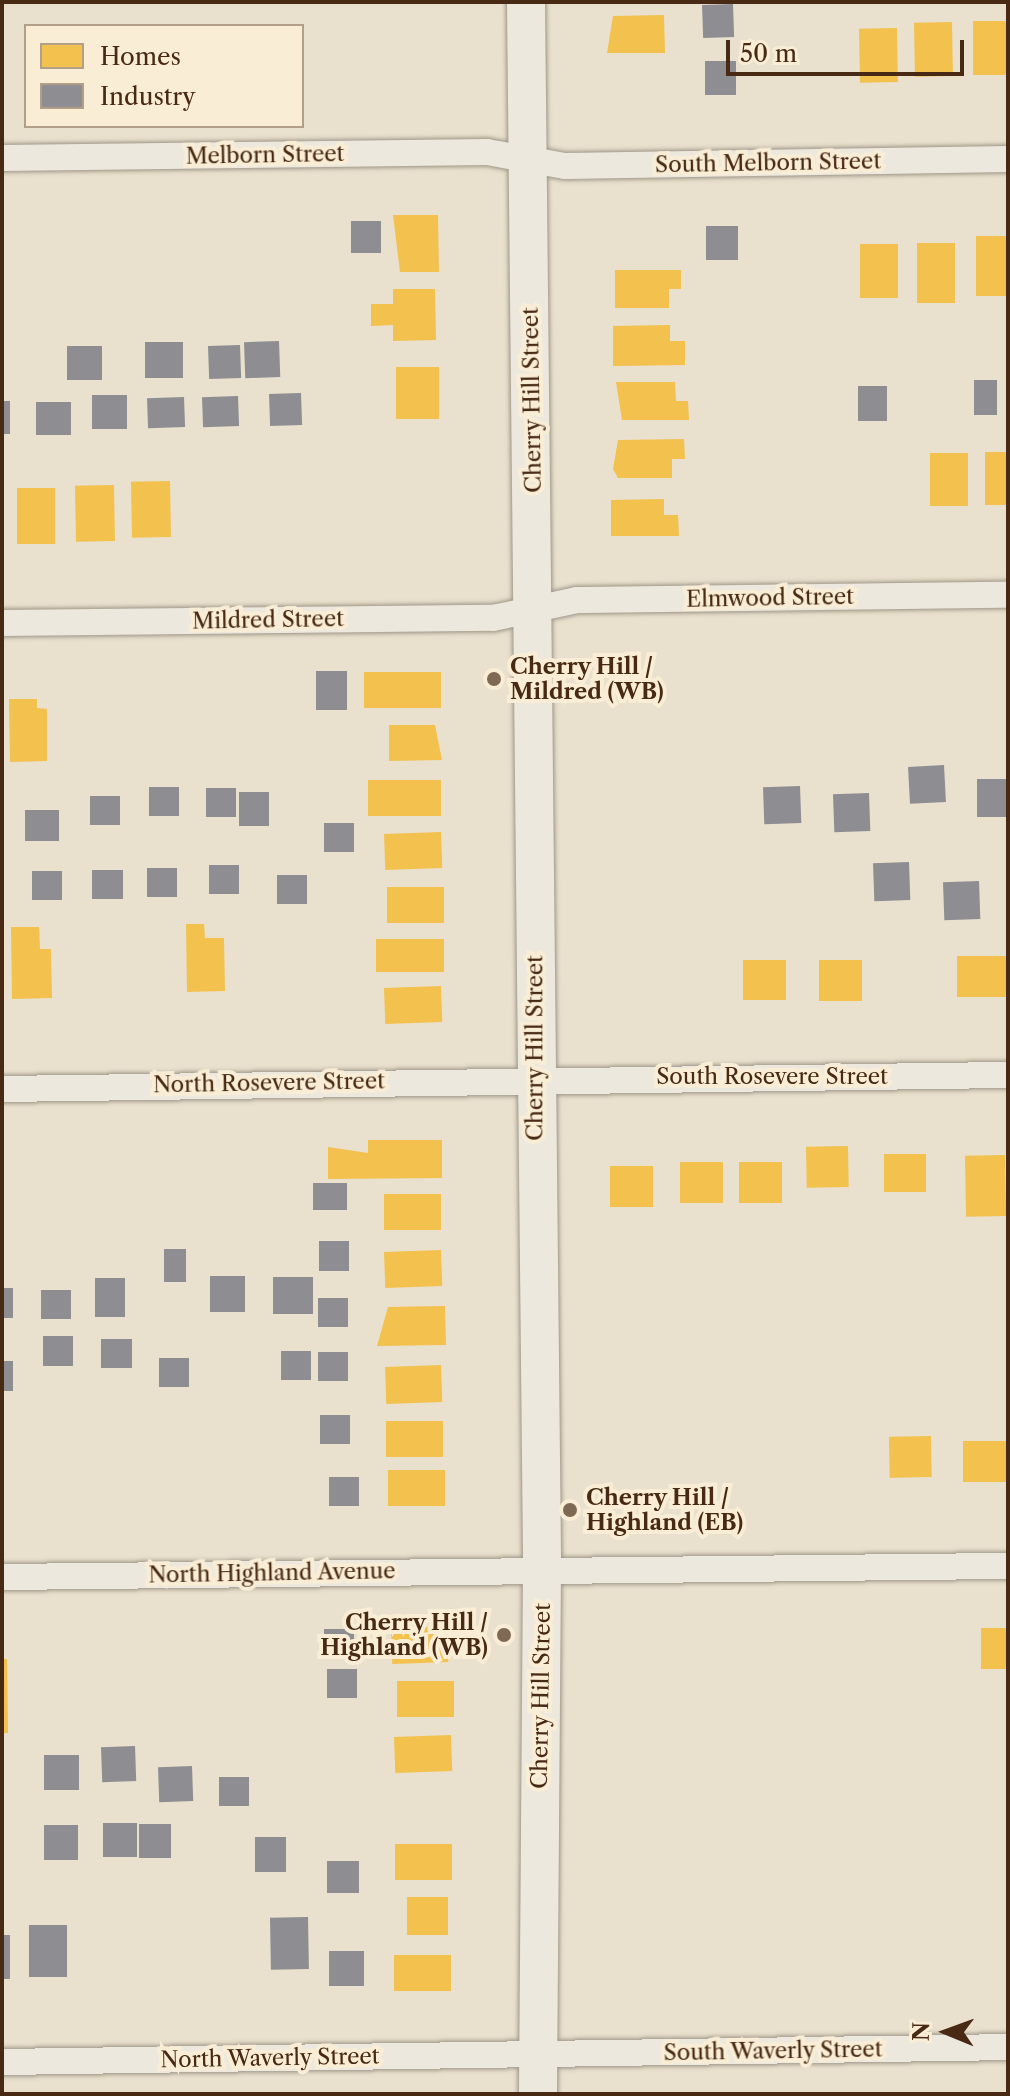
<!DOCTYPE html>
<html>
<head>
<meta charset="utf-8">
<style>
	body { margin:0 }
	#map { position:relative; width:1010px; height:2096px; overflow:hidden; background:#e9e0cd; font-family:"Libre Caslon Text",serif }
	div>[style] { position:absolute }
	[style*='--x'] { left:calc(var(--x)*1px); top:calc(var(--y)*1px); width:calc(var(--w)*1px); rotate:calc(var(--a)*1deg) }
	.homes>* { inset:0; background:#f2c14e; transform-origin:0 0 }
	.industry>* { inset:0; background:#8d8d92; transform-origin:0 0 }
	.roads { filter:drop-shadow(0 0 2px #9f9688) drop-shadow(0 0 2px #9f9688) }
	.street>* { height:26px; margin:-13px; padding:0 13px; transform-origin:13px; border-radius:13px; background:#ede8de }
	.secondary>* { height:38px; margin:-19px; padding:0 19px; transform-origin:19px; border-radius:19px; background:#ede8de }
	.dots>* { width:22px; height:22px; translate:-50% -50%; box-sizing:border-box; border:4px solid #f9edd6; border-radius:50% }
	span { translate:-50% -50%; white-space:nowrap; text-align:center; line-height:1.15; -webkit-text-stroke:8px #f9edd6; paint-order:stroke }
	.street-label { font-size:22px; color:#482913 }
	.poi-label { font-size:22px; color:#482913; font-weight:700 }
	.left { translate:0 -50%; text-align:left }
	.right { translate:-100% -50%; text-align:right }
	.frame { position:absolute; inset:0; border:4px solid #482913; pointer-events:none }
	.legend { position:absolute; left:24px; top:24px; width:280px; height:104px; box-sizing:border-box; background:#f9edd6; border:2px solid #b29f88; margin:0; padding:10px 14px; list-style:none; font-size:24px; color:#482913 }
	.legend li { display:flex; align-items:center; gap:16px; height:40px }
	.legend b { width:40px; border:2px solid #b29f88 }
	.north { position:absolute; left:906px; top:1992px; width:80px; height:80px; -webkit-text-stroke:6px #f9edd6; paint-order:stroke; rotate:271deg; font-size:22px; font-weight:700; line-height:32px; text-align:center; color:#482913 }
	.north::after { content:''; display:block; margin:auto; width:28px; height:36px; background:#482913; clip-path:polygon(50% 0,100% 100%,50% 72%,0 100%) }
	.scale { position:absolute; left:726px; top:40px; width:238px; height:36px; box-sizing:border-box; border:4px solid #482913; border-top:0; padding-left:10px; font-size:24px; line-height:28px; white-space:nowrap; color:#482913; -webkit-text-stroke:6px #f9edd6; paint-order:stroke }
</style>
</head>
<body>
<div id="map">
	<div class="homes">
		<i style="clip-path:polygon(664px 15px,665px 53px,607px 53px,613px 16px)"></i>
		<i style="left:973px;top:21px;width:35px;height:54px"></i>
		<i style="left:952px;top:22px;width:54px;height:38px;rotate:89deg"></i>
		<i style="left:897px;top:28px;width:54px;height:38px;rotate:89deg"></i>
		<i style="clip-path:polygon(393px 215px,438px 215px,439px 272px,400px 272px)"></i>
		<i style="left:976px;top:236px;width:32px;height:60px"></i>
		<i style="left:917px;top:243px;width:38px;height:60px"></i>
		<i style="left:860px;top:244px;width:38px;height:54px"></i>
		<i style="clip-path:polygon(615px 270px,681px 270px,681px 289px,669px 289px,669px 308px,615px 308px)"></i>
		<i style="clip-path:polygon(393px 289px,435px 289px,436px 340px,393px 341px,393px 325px,371px 326px,371px 304px,393px 304px)"></i>
		<i style="clip-path:polygon(670px 325px,670px 341px,685px 341px,685px 365px,613px 366px,613px 326px)"></i>
		<i style="left:396px;top:367px;width:43px;height:52px"></i>
		<i style="clip-path:polygon(616px 382px,675px 382px,676px 401px,688px 401px,689px 420px,622px 420px)"></i>
		<i style="clip-path:polygon(684px 439px,685px 459px,672px 459px,672px 478px,618px 478px,613px 469px,618px 440px)"></i>
		<i style="left:985px;top:452px;width:23px;height:53px"></i>
		<i style="left:930px;top:453px;width:38px;height:53px"></i>
		<i style="left:170px;top:481px;width:56px;height:39px;rotate:89deg"></i>
		<i style="left:114px;top:485px;width:56px;height:39px;rotate:89deg"></i>
		<i style="left:17px;top:488px;width:38px;height:56px"></i>
		<i style="clip-path:polygon(664px 499px,664px 515px,678px 515px,679px 536px,611px 536px,611px 500px)"></i>
		<i style="left:441px;top:672px;width:36px;height:77px;rotate:90deg"></i>
		<i style="clip-path:polygon(9px 699px,37px 699px,37px 708px,47px 709px,47px 761px,10px 762px)"></i>
		<i style="clip-path:polygon(389px 725px,435px 725px,442px 760px,389px 761px)"></i>
		<i style="left:441px;top:780px;width:36px;height:73px;rotate:90deg"></i>
		<i style="left:441px;top:832px;width:36px;height:57px;rotate:88deg"></i>
		<i style="left:444px;top:887px;width:36px;height:57px;rotate:90deg"></i>
		<i style="clip-path:polygon(186px 924px,204px 924px,205px 938px,224px 938px,225px 991px,187px 992px)"></i>
		<i style="clip-path:polygon(11px 927px,39px 927px,40px 949px,51px 949px,52px 998px,12px 999px)"></i>
		<i style="left:444px;top:939px;width:33px;height:68px;rotate:90deg"></i>
		<i style="left:957px;top:956px;width:51px;height:41px"></i>
		<i style="left:743px;top:960px;width:43px;height:40px"></i>
		<i style="left:819px;top:960px;width:43px;height:41px"></i>
		<i style="left:441px;top:986px;width:36px;height:57px;rotate:88deg"></i>
		<i style="clip-path:polygon(368px 1140px,442px 1140px,442px 1178px,328px 1179px,328px 1147px,368px 1153px)"></i>
		<i style="left:848px;top:1146px;width:41px;height:42px;rotate:89deg"></i>
		<i style="left:884px;top:1154px;width:42px;height:38px"></i>
		<i style="left:1005px;top:1155px;width:61px;height:40px;rotate:89deg"></i>
		<i style="left:723px;top:1162px;width:41px;height:43px;rotate:90deg"></i>
		<i style="left:739px;top:1162px;width:43px;height:41px"></i>
		<i style="left:653px;top:1166px;width:41px;height:43px;rotate:90deg"></i>
		<i style="left:441px;top:1194px;width:36px;height:57px;rotate:90deg"></i>
		<i style="left:441px;top:1250px;width:36px;height:57px;rotate:88deg"></i>
		<i style="clip-path:polygon(445px 1306px,446px 1345px,377px 1346px,388px 1307px)"></i>
		<i style="left:441px;top:1365px;width:37px;height:56px;rotate:88deg"></i>
		<i style="left:386px;top:1421px;width:57px;height:36px"></i>
		<i style="left:931px;top:1436px;width:41px;height:42px;rotate:89deg"></i>
		<i style="left:963px;top:1441px;width:43px;height:41px"></i>
		<i style="left:388px;top:1470px;width:57px;height:36px"></i>
		<i style="left:447px;top:1626px;width:36px;height:56px;rotate:88deg"></i>
		<i style="left:981px;top:1628px;width:27px;height:41px"></i>
		<i style="clip-path:polygon(2px 1659px,7px 1659px,8px 1733px,2px 1733px)"></i>
		<i style="left:397px;top:1681px;width:57px;height:36px"></i>
		<i style="left:451px;top:1735px;width:36px;height:57px;rotate:88deg"></i>
		<i style="left:395px;top:1844px;width:57px;height:36px"></i>
		<i style="left:448px;top:1897px;width:38px;height:41px;rotate:90deg"></i>
		<i style="left:451px;top:1955px;width:36px;height:57px;rotate:90deg"></i>
	</div>
	<div class="industry">
		<i style="left:733px;top:4px;width:33px;height:31px;rotate:88deg"></i>
		<i style="left:736px;top:61px;width:34px;height:31px;rotate:90deg"></i>
		<i style="left:351px;top:221px;width:30px;height:32px"></i>
		<i style="left:706px;top:226px;width:32px;height:34px"></i>
		<i style="left:279px;top:341px;width:36px;height:35px;rotate:88deg"></i>
		<i style="left:145px;top:342px;width:38px;height:36px"></i>
		<i style="left:240px;top:345px;width:33px;height:32px;rotate:88deg"></i>
		<i style="left:67px;top:346px;width:35px;height:34px"></i>
		<i style="left:974px;top:380px;width:23px;height:35px"></i>
		<i style="left:858px;top:386px;width:29px;height:35px"></i>
		<i style="left:301px;top:393px;width:32px;height:32px;rotate:88deg"></i>
		<i style="left:92px;top:395px;width:35px;height:34px"></i>
		<i style="left:238px;top:396px;width:30px;height:36px;rotate:88deg"></i>
		<i style="left:184px;top:397px;width:30px;height:37px;rotate:88deg"></i>
		<i style="left:2px;top:401px;width:8px;height:33px"></i>
		<i style="left:36px;top:402px;width:35px;height:33px"></i>
		<i style="left:316px;top:671px;width:31px;height:39px"></i>
		<i style="left:944px;top:765px;width:37px;height:36px;rotate:87deg"></i>
		<i style="left:1008px;top:779px;width:38px;height:31px;rotate:90deg"></i>
		<i style="left:800px;top:786px;width:37px;height:37px;rotate:88deg"></i>
		<i style="left:179px;top:787px;width:29px;height:30px;rotate:90deg"></i>
		<i style="left:206px;top:788px;width:30px;height:29px"></i>
		<i style="left:239px;top:792px;width:30px;height:34px"></i>
		<i style="left:869px;top:793px;width:38px;height:36px;rotate:88deg"></i>
		<i style="left:90px;top:796px;width:30px;height:29px"></i>
		<i style="left:25px;top:810px;width:34px;height:31px"></i>
		<i style="left:354px;top:823px;width:29px;height:30px;rotate:90deg"></i>
		<i style="left:909px;top:862px;width:38px;height:36px;rotate:88deg"></i>
		<i style="left:239px;top:865px;width:29px;height:30px;rotate:90deg"></i>
		<i style="left:177px;top:868px;width:29px;height:30px;rotate:90deg"></i>
		<i style="left:123px;top:870px;width:29px;height:31px;rotate:90deg"></i>
		<i style="left:32px;top:871px;width:30px;height:29px"></i>
		<i style="left:307px;top:875px;width:29px;height:30px;rotate:90deg"></i>
		<i style="left:979px;top:881px;width:38px;height:36px;rotate:88deg"></i>
		<i style="left:347px;top:1183px;width:27px;height:34px;rotate:90deg"></i>
		<i style="left:319px;top:1241px;width:30px;height:30px"></i>
		<i style="left:164px;top:1249px;width:22px;height:33px"></i>
		<i style="left:210px;top:1276px;width:35px;height:36px"></i>
		<i style="left:273px;top:1277px;width:40px;height:37px"></i>
		<i style="left:95px;top:1278px;width:30px;height:39px"></i>
		<i style="left:13px;top:1288px;width:30px;height:11px;rotate:90deg"></i>
		<i style="left:41px;top:1290px;width:30px;height:29px"></i>
		<i style="left:348px;top:1298px;width:29px;height:30px;rotate:90deg"></i>
		<i style="left:43px;top:1336px;width:30px;height:30px"></i>
		<i style="left:101px;top:1339px;width:31px;height:29px"></i>
		<i style="left:281px;top:1351px;width:30px;height:29px"></i>
		<i style="left:348px;top:1352px;width:29px;height:30px;rotate:90deg"></i>
		<i style="left:159px;top:1358px;width:30px;height:29px"></i>
		<i style="left:2px;top:1361px;width:11px;height:30px"></i>
		<i style="left:320px;top:1415px;width:30px;height:29px"></i>
		<i style="left:329px;top:1477px;width:30px;height:29px"></i>
		<i style="left:324px;top:1629px;width:30px;height:29px"></i>
		<i style="left:357px;top:1669px;width:29px;height:30px;rotate:90deg"></i>
		<i style="left:135px;top:1746px;width:35px;height:34px;rotate:88deg"></i>
		<i style="left:79px;top:1755px;width:35px;height:35px;rotate:90deg"></i>
		<i style="left:192px;top:1766px;width:35px;height:34px;rotate:88deg"></i>
		<i style="left:219px;top:1777px;width:30px;height:29px"></i>
		<i style="left:137px;top:1823px;width:34px;height:34px;rotate:90deg"></i>
		<i style="left:139px;top:1824px;width:32px;height:34px"></i>
		<i style="left:78px;top:1825px;width:35px;height:34px;rotate:90deg"></i>
		<i style="left:255px;top:1837px;width:31px;height:35px"></i>
		<i style="left:327px;top:1861px;width:32px;height:32px"></i>
		<i style="left:308px;top:1917px;width:52px;height:38px;rotate:89deg"></i>
		<i style="left:67px;top:1925px;width:52px;height:38px;rotate:90deg"></i>
		<i style="left:2px;top:1935px;width:8px;height:44px"></i>
		<i style="left:364px;top:1951px;width:35px;height:35px;rotate:90deg"></i>
	</div>
	<div class="roads">
		<div class="street">
			<i style="--x:2;--y:158;--w:485;--a:-0.7"></i>
			<i style="--x:487;--y:152;--w:79;--a:10.2"></i>
			<i style="--x:565;--y:166;--w:443;--a:-0.9"></i>
			<i style="--x:2;--y:623;--w:491;--a:-0.6"></i>
			<i style="--x:493;--y:618;--w:86;--a:-12.1"></i>
			<i style="--x:577;--y:600;--w:431;--a:-0.7"></i>
			<i style="--x:2;--y:1089;--w:1006;--a:-0.8"></i>
			<i style="--x:2;--y:1577;--w:1006;--a:-0.63"></i>
			<i style="--x:2;--y:2062;--w:1006;--a:-0.85"></i>
		</div>
		<div class="secondary">
			<i style="--x:526;--y:2;--w:1567;--a:89.41"></i>
			<i style="--x:542;--y:1569;--w:525;--a:90.44"></i>
		</div>
	</div>
	<div class="dots">
		<i style="left:494px;top:679px;background:#806954"></i>
		<i style="left:570px;top:1510px;background:#806954"></i>
		<i style="left:504px;top:1635px;background:#806954"></i>
	</div>
	<div class="street-label">
		<span style="left:265px;top:155px;rotate:-1deg">Melborn Street</span>
		<span style="left:768px;top:163px;rotate:-1deg">South Melborn Street</span>
		<span style="left:532px;top:400px;rotate:-91deg">Cherry Hill Street</span>
		<span style="left:770px;top:598px;rotate:-1deg">Elmwood Street</span>
		<span style="left:268px;top:620px;rotate:-1deg">Mildred Street</span>
		<span style="left:535px;top:1048px;rotate:-90deg">Cherry Hill Street</span>
		<span style="left:772px;top:1077px">South Rosevere Street</span>
		<span style="left:269px;top:1083px;rotate:-1deg">North Rosevere Street</span>
		<span style="left:272px;top:1573px;rotate:-1deg">North Highland Avenue</span>
		<span style="left:541px;top:1696px;rotate:-89deg">Cherry Hill Street</span>
		<span style="left:773px;top:2051px;rotate:-1deg">South Waverly Street</span>
		<span style="left:270px;top:2058px;rotate:-1deg">North Waverly Street</span>
	</div>
	<div class="poi-label">
		<span class="left" style="left:510px;top:679px">Cherry Hill /<br>Mildred (WB)</span>
		<span class="left" style="left:586px;top:1510px">Cherry Hill /<br>Highland (EB)</span>
		<span class="right" style="left:488px;top:1635px">Cherry Hill /<br>Highland (WB)</span>
	</div>
	<div class="frame"></div>
	<ul class="legend">
	<li><b style="height:22px;background:#f2c14e"></b>Homes</li>
	<li><b style="height:22px;background:#8d8d92"></b>Industry</li>
	</ul>
	<div class="north">N</div>
	<div class="scale">50 m</div>
</div>
</body>
</html>
